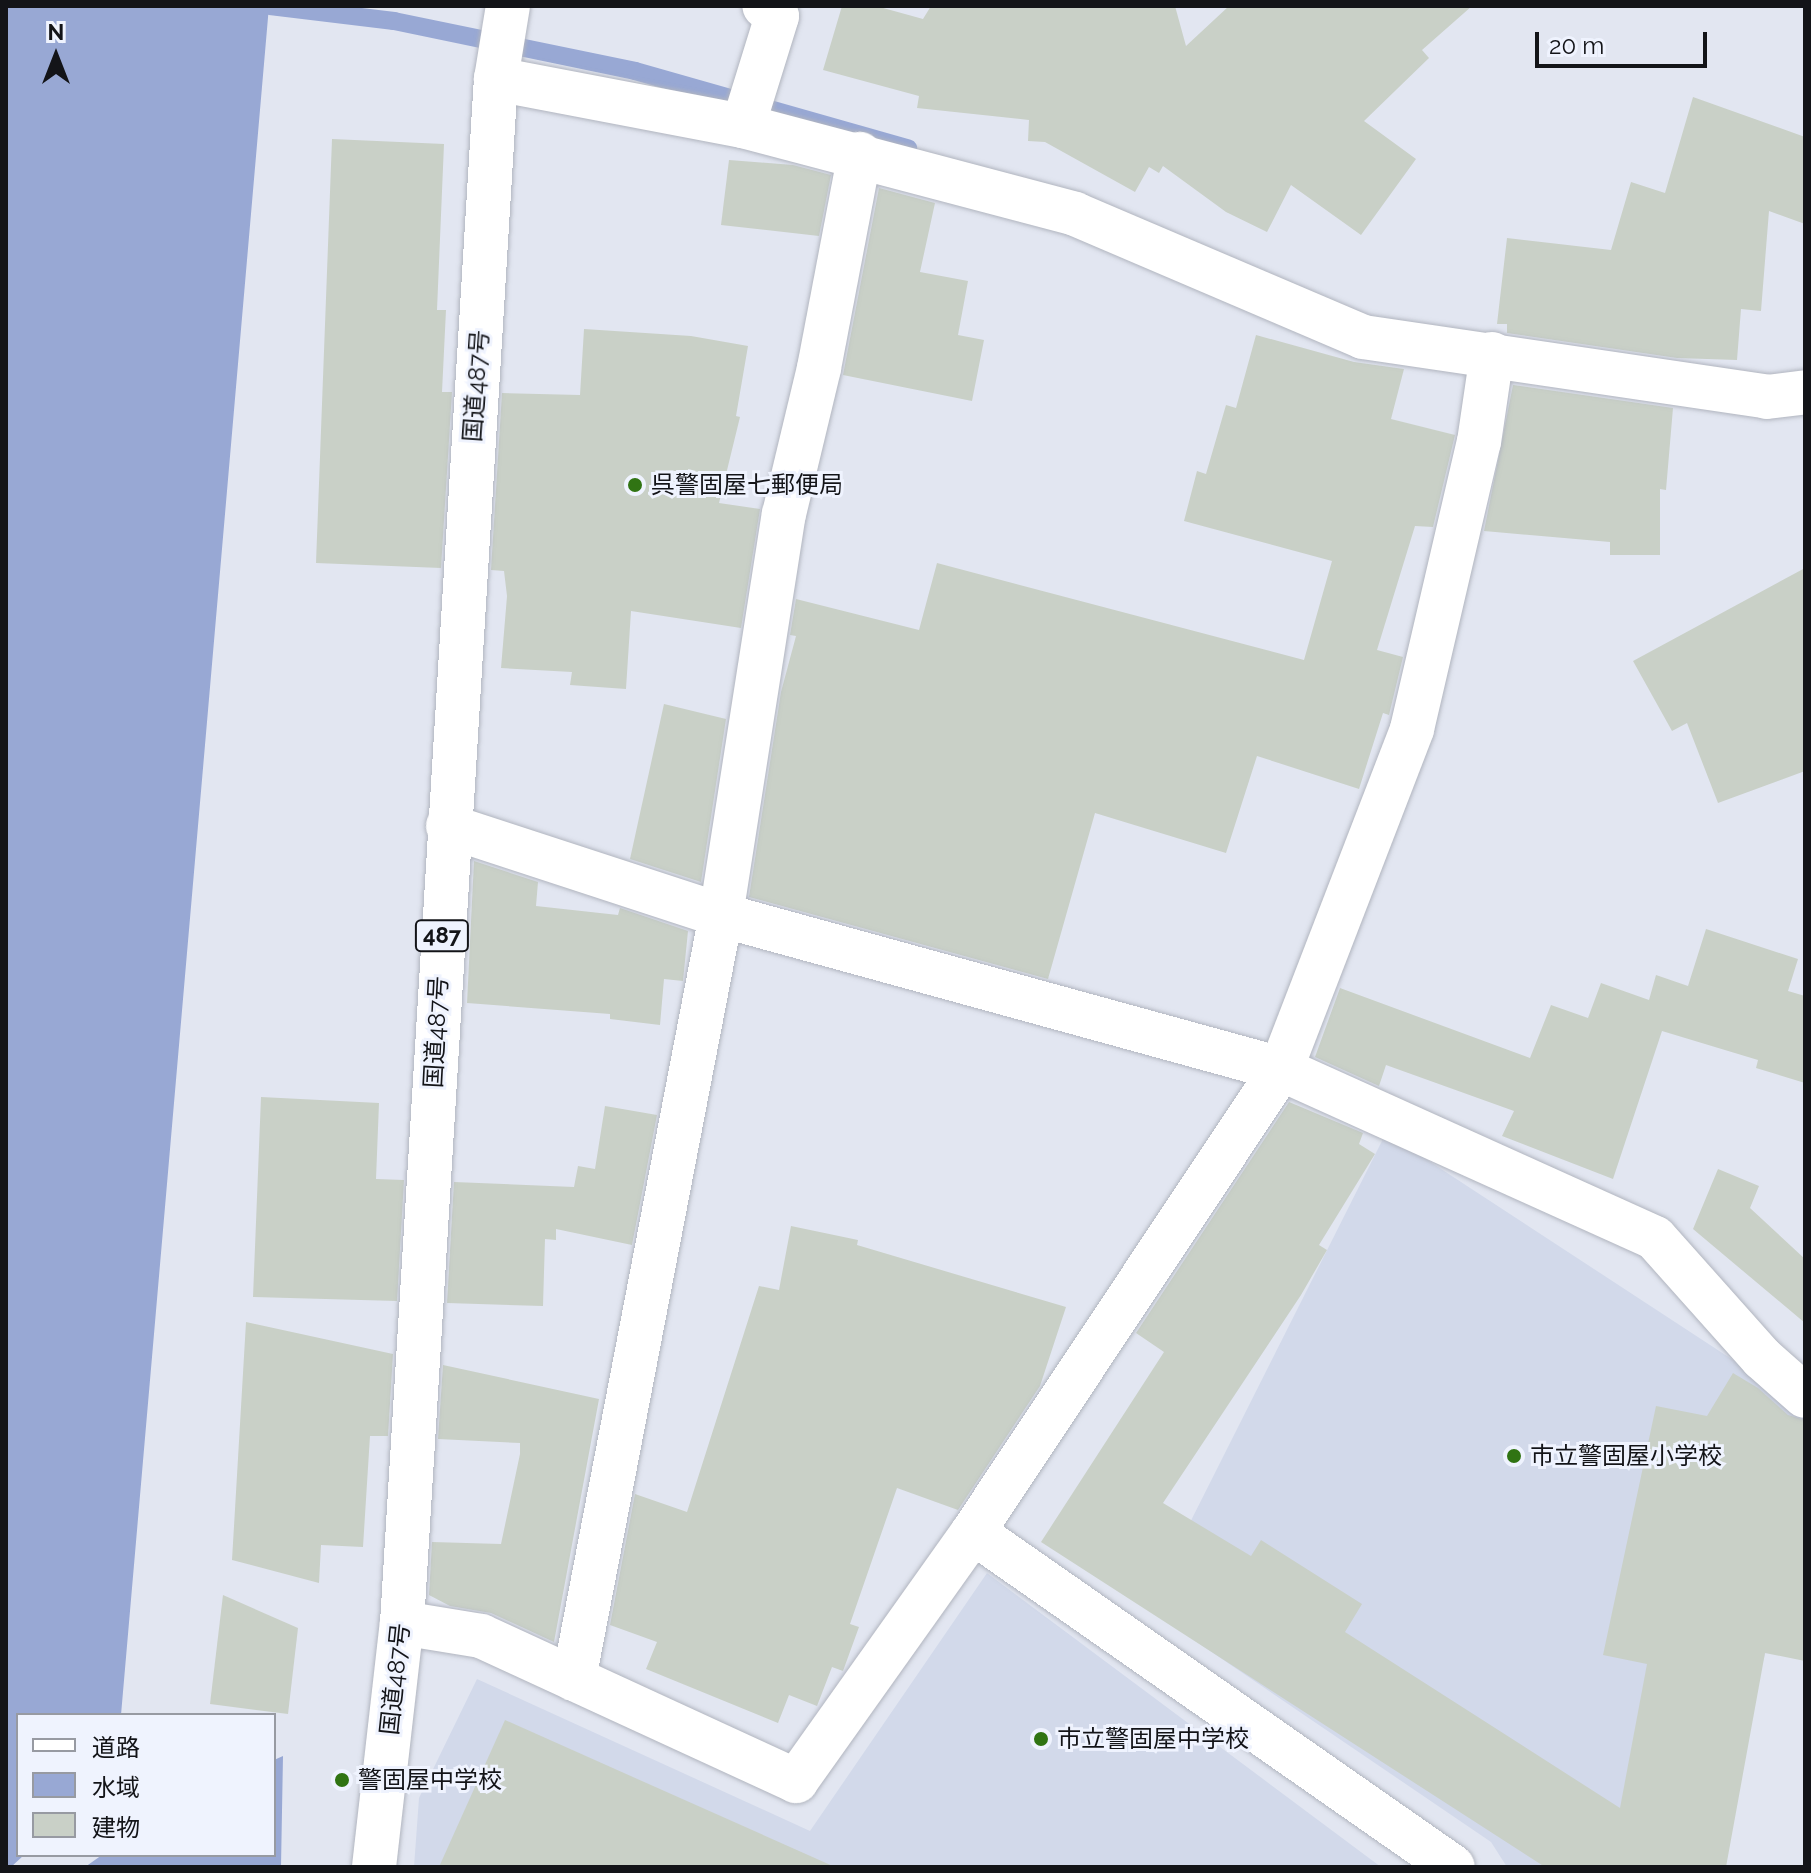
<!DOCTYPE html>
<html>
<head>
<meta charset="utf-8">
<style>
	body { margin:0 }
	#map { position:relative; width:1811px; height:1873px; overflow:hidden; background:#e2e6f1; font-family:Raleway,"Noto Sans JP",sans-serif }
	div>[style] { position:absolute }
	[style*='--x'] { left:calc(var(--x)*1px); top:calc(var(--y)*1px); width:calc(var(--w)*1px); rotate:calc(var(--a)*1deg) }
	.built>* { inset:0; background:#d2d9ea }
	.water>* { inset:0; background:#98a8d4 }
	.stream>* { height:18px; margin:-9px; padding:0 9px; transform-origin:9px; border-radius:9px; background:#98a8d4 }
	.building>* { inset:0; background:#c9d0c7 }
	.roads { filter:drop-shadow(0 0 2px #b1b5bf) drop-shadow(0 0 2px #b1b5bf) }
	.minor>* { height:44px; margin:-22px; padding:0 22px; transform-origin:22px; border-radius:22px; background:#fff }
	.highway>* { height:44px; margin:-22px; padding:0 22px; transform-origin:22px; border-radius:22px; background:#fff }
	.dots>* { width:22px; height:22px; translate:-50% -50%; box-sizing:border-box; border:4px solid #eff3fe; border-radius:50% }
	span { translate:-50% -50%; white-space:nowrap; text-align:center; line-height:1.15; -webkit-text-stroke:6px #eff3fe; paint-order:stroke }
	.shield-label span { padding:2px 6px; background:#eff3fe; border:2px solid; border-radius:6px; -webkit-text-stroke-width:0 }
	.shield-label { font-size:22px; color:#131418; font-weight:700 }
	.street-label { font-size:24px; color:#131418 }
	.poi-label { font-size:24px; color:#131418 }
	.left { translate:0 -50%; text-align:left }
	.frame { position:absolute; inset:0; border:8px solid #131418; pointer-events:none }
	.legend { position:absolute; left:16px; top:1713px; width:260px; height:144px; box-sizing:border-box; background:#eff3fe; border:2px solid #979aa2; margin:0; padding:10px 14px; list-style:none; font-size:24px; color:#131418 }
	.legend li { display:flex; align-items:center; gap:16px; height:40px }
	.legend b { width:40px; border:2px solid #979aa2 }
	.north { position:absolute; left:16px; top:16px; width:80px; height:80px; -webkit-text-stroke:6px #eff3fe; paint-order:stroke; rotate:0deg; font-size:22px; font-weight:700; line-height:32px; text-align:center; color:#131418 }
	.north::after { content:''; display:block; margin:auto; width:28px; height:36px; background:#131418; clip-path:polygon(50% 0,100% 100%,50% 72%,0 100%) }
	.scale { position:absolute; left:1535px; top:32px; width:172px; height:36px; box-sizing:border-box; border:4px solid #131418; border-top:0; padding-left:10px; font-size:24px; line-height:28px; white-space:nowrap; color:#131418; -webkit-text-stroke:6px #eff3fe; paint-order:stroke }
</style>
</head>
<body>
<div id="map">
	<div class="built">
		<i style="clip-path:polygon(1386px 1133px,1805px 1407px,1805px 1505px,1708px 1867px,1507px 1867px,1491px 1842px,1147px 1608px)"></i>
		<i style="clip-path:polygon(987px 1573px,1381px 1867px,414px 1867px,419px 1798px,477px 1679px,810px 1831px)"></i>
	</div>
	<div class="water">
		<i style="clip-path:polygon(6px 6px,269px 6px,121px 1715px,18px 1715px,18px 1855px,24px 1855px,11px 1867px,6px 1867px)"></i>
		<i style="clip-path:polygon(283px 1756px,281px 1867px,85px 1867px,102px 1855px,274px 1855px,274px 1760px)"></i>
	</div>
	<div class="stream">
		<i style="--x:270;--y:6;--w:125;--a:6.9"></i>
		<i style="--x:394;--y:21;--w:246;--a:11.7"></i>
		<i style="--x:635;--y:71;--w:284;--a:15.8"></i>
	</div>
	<div class="building">
		<i style="clip-path:polygon(842px 6px,876px 6px,923px 19px,931px 6px,1175px 6px,1186px 46px,1229px 6px,1472px 6px,1422px 50px,1429px 58px,1364px 121px,1416px 159px,1361px 235px,1291px 185px,1267px 232px,1226px 212px,1163px 166px,1159px 173px,1149px 167px,1135px 192px,1045px 142px,1028px 141px,1029px 120px,917px 108px,919px 96px,823px 70px)"></i>
		<i style="clip-path:polygon(1693px 97px,1805px 137px,1805px 224px,1769px 211px,1761px 311px,1741px 309px,1737px 360px,1677px 358px,1507px 333px,1507px 324px,1497px 324px,1507px 238px,1611px 250px,1631px 182px,1665px 193px)"></i>
		<i style="clip-path:polygon(332px 139px,444px 144px,437px 310px,446px 310px,442px 392px,452px 392px,441px 568px,316px 563px)"></i>
		<i style="clip-path:polygon(729px 160px,793px 165px,831px 175px,819px 236px,721px 225px)"></i>
		<i style="clip-path:polygon(879px 188px,935px 203px,920px 272px,968px 281px,958px 335px,984px 340px,972px 401px,843px 375px)"></i>
		<i style="clip-path:polygon(584px 329px,691px 336px,748px 346px,736px 416px,740px 417px,719px 503px,760px 509px,741px 628px,631px 611px,626px 689px,570px 685px,572px 672px,501px 668px,507px 596px,504px 571px,491px 570px,502px 393px,580px 395px)"></i>
		<i style="clip-path:polygon(1256px 335px,1354px 362px,1404px 369px,1391px 419px,1455px 435px,1433px 527px,1415px 526px,1377px 650px,1403px 657px,1389px 715px,1383px 713px,1359px 789px,1257px 756px,1226px 853px,1095px 813px,1048px 979px,749px 897px,781px 692px,796px 636px,790px 635px,796px 599px,919px 630px,937px 563px,1304px 660px,1332px 561px,1184px 521px,1197px 471px,1206px 474px,1226px 405px,1236px 408px)"></i>
		<i style="clip-path:polygon(1513px 385px,1673px 408px,1666px 490px,1660px 489px,1660px 555px,1610px 555px,1610px 542px,1484px 531px)"></i>
		<i style="clip-path:polygon(1805px 568px,1805px 771px,1718px 803px,1687px 723px,1672px 731px,1633px 661px)"></i>
		<i style="clip-path:polygon(664px 704px,726px 719px,701px 882px,630px 859px)"></i>
		<i style="clip-path:polygon(474px 861px,538px 882px,536px 906px,618px 915px,620px 908px,688px 931px,683px 981px,664px 979px,660px 1025px,610px 1019px,610px 1014px,467px 1003px)"></i>
		<i style="clip-path:polygon(1706px 929px,1798px 959px,1788px 991px,1805px 996px,1805px 1083px,1756px 1068px,1758px 1060px,1662px 1031px,1613px 1179px,1502px 1136px,1514px 1111px,1386px 1065px,1379px 1086px,1315px 1057px,1340px 988px,1530px 1058px,1551px 1005px,1588px 1018px,1601px 983px,1649px 1000px,1656px 975px,1688px 986px)"></i>
		<i style="clip-path:polygon(261px 1097px,379px 1103px,376px 1179px,404px 1180px,397px 1301px,253px 1297px)"></i>
		<i style="clip-path:polygon(1289px 1102px,1363px 1133px,1359px 1144px,1375px 1154px,1319px 1245px,1327px 1250px,1301px 1295px,1163px 1503px,1251px 1556px,1261px 1540px,1362px 1604px,1345px 1632px,1620px 1808px,1647px 1664px,1603px 1655px,1656px 1406px,1707px 1416px,1733px 1373px,1758px 1388px,1788px 1415px,1805px 1420px,1805px 1661px,1765px 1653px,1726px 1867px,1545px 1867px,1041px 1542px,1164px 1352px,1136px 1333px)"></i>
		<i style="clip-path:polygon(605px 1106px,657px 1115px,632px 1245px,556px 1229px,556px 1240px,545px 1239px,543px 1306px,447px 1303px,454px 1182px,574px 1187px,578px 1166px,595px 1169px)"></i>
		<i style="clip-path:polygon(1718px 1169px,1759px 1186px,1750px 1208px,1805px 1259px,1805px 1323px,1693px 1229px)"></i>
		<i style="clip-path:polygon(791px 1226px,858px 1240px,857px 1245px,1066px 1307px,1040px 1386px,958px 1510px,897px 1488px,850px 1624px,859px 1627px,843px 1671px,832px 1667px,817px 1706px,789px 1695px,778px 1723px,646px 1669px,657px 1642px,610px 1625px,635px 1494px,687px 1512px,759px 1286px,779px 1290px)"></i>
		<i style="clip-path:polygon(246px 1322px,393px 1354px,388px 1436px,370px 1436px,363px 1547px,321px 1545px,319px 1583px,232px 1560px)"></i>
		<i style="clip-path:polygon(443px 1365px,599px 1399px,554px 1642px,491px 1613px,450px 1606px,429px 1595px,432px 1542px,501px 1544px,520px 1454px,520px 1443px,438px 1439px)"></i>
		<i style="clip-path:polygon(223px 1595px,298px 1628px,288px 1714px,210px 1704px)"></i>
		<i style="clip-path:polygon(505px 1720px,835px 1867px,439px 1867px)"></i>
	</div>
	<div class="roads">
		<div class="minor">
			<i style="--x:496;--y:79;--w:251;--a:10.8"></i>
			<i style="--x:743;--y:126;--w:343;--a:14.8"></i>
			<i style="--x:1075;--y:214;--w:313;--a:23.1"></i>
			<i style="--x:1363;--y:337;--w:408;--a:8.4"></i>
			<i style="--x:1767;--y:397;--w:38;--a:-7"></i>
			<i style="--x:743;--y:126;--w:115;--a:-72.8"></i>
			<i style="--x:777;--y:16;--w:16;--a:-142"></i>
			<i style="--x:448;--y:826;--w:287;--a:18.1"></i>
			<i style="--x:721;--y:915;--w:581;--a:15.38"></i>
			<i style="--x:1281;--y:1069;--w:410;--a:24.3"></i>
			<i style="--x:1655;--y:1238;--w:161;--a:48.3"></i>
			<i style="--x:1762;--y:1358;--w:57;--a:41.5"></i>
			<i style="--x:973;--y:1532;--w:585;--a:34.91"></i>
			<i style="--x:402;--y:1623;--w:80;--a:9.3"></i>
			<i style="--x:481;--y:1636;--w:347;--a:24.7"></i>
			<i style="--x:796;--y:1781;--w:305;--a:-54.6"></i>
			<i style="--x:973;--y:1532;--w:556;--a:-56.37"></i>
			<i style="--x:1281;--y:1069;--w:364;--a:-68.9"></i>
			<i style="--x:1412;--y:729;--w:295;--a:-76.9"></i>
			<i style="--x:1479;--y:442;--w:89;--a:-81.6"></i>
			<i style="--x:574;--y:1679;--w:778;--a:-79.11"></i>
			<i style="--x:721;--y:915;--w:406;--a:-81.1"></i>
			<i style="--x:784;--y:514;--w:150;--a:-76.5"></i>
			<i style="--x:819;--y:368;--w:218;--a:-79.2"></i>
		</div>
		<div class="highway">
			<i style="--x:374;--y:1867;--w:246;--a:-83.5"></i>
			<i style="--x:402;--y:1623;--w:1547;--a:-86.52"></i>
			<i style="--x:496;--y:79;--w:74;--a:-80.7"></i>
		</div>
	</div>
	<div class="dots">
		<i style="left:635px;top:485px;background:#307413"></i>
		<i style="left:1514px;top:1456px;background:#307413"></i>
		<i style="left:1041px;top:1739px;background:#307413"></i>
		<i style="left:342px;top:1780px;background:#307413"></i>
	</div>
	<div class="shield-label">
		<span style="left:442px;top:936px">487</span>
	</div>
	<div class="street-label">
		<span style="left:476px;top:386px;rotate:-86deg">国道487号</span>
		<span style="left:436px;top:1032px;rotate:-87deg">国道487号</span>
		<span style="left:395px;top:1679px;rotate:-84deg">国道487号</span>
	</div>
	<div class="poi-label">
		<span class="left" style="left:651px;top:485px">呉警固屋七郵便局</span>
		<span class="left" style="left:1530px;top:1456px">市立警固屋小学校</span>
		<span class="left" style="left:1057px;top:1739px">市立警固屋中学校</span>
		<span class="left" style="left:358px;top:1780px">警固屋中学校</span>
	</div>
	<div class="frame"></div>
	<ul class="legend">
	<li><b style="height:10px;background:#fff"></b>道路</li>
	<li><b style="height:22px;background:#98a8d4"></b>水域</li>
	<li><b style="height:22px;background:#c9d0c7"></b>建物</li>
	</ul>
	<div class="north">N</div>
	<div class="scale">20 m</div>
</div>
</body>
</html>
